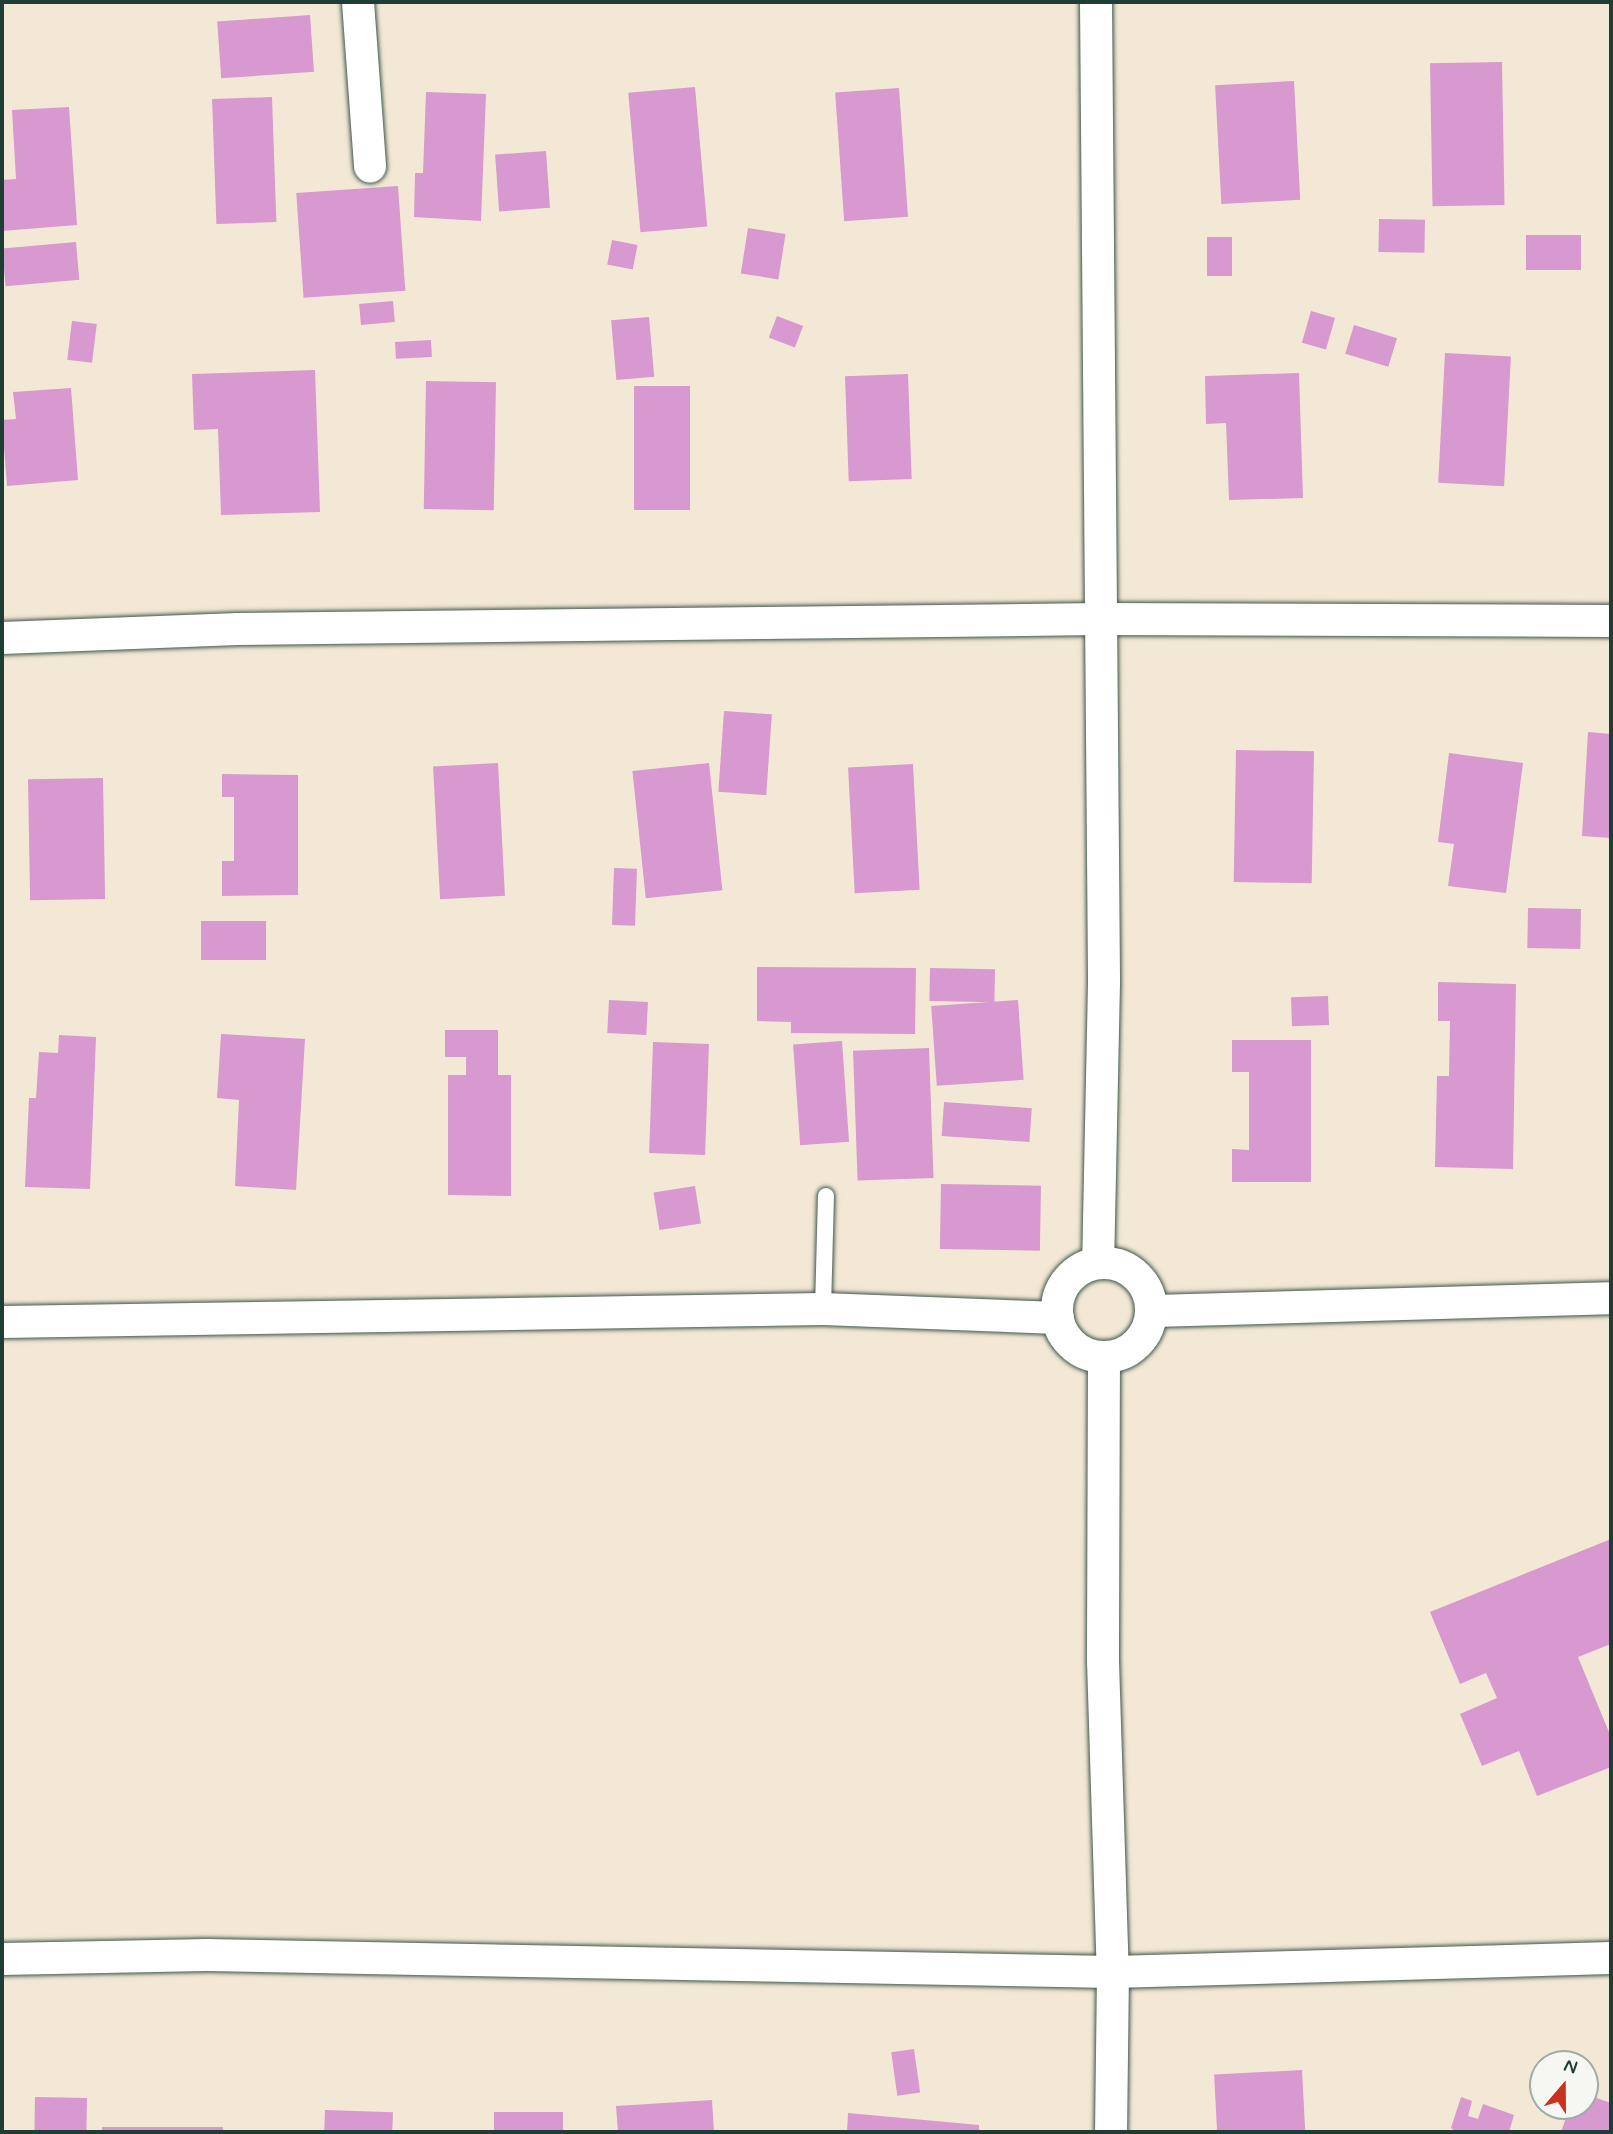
<!DOCTYPE html>
<html>
<head>
<meta charset="utf-8">
<style>
	body { margin:0 }
	#map { position:relative; width:1613px; height:2134px; overflow:hidden; background:#f3e8d5; font-family:Mynerve,sans-serif }
	div>[style] { position:absolute }
	[style*='--x'] { left:calc(var(--x)*1px); top:calc(var(--y)*1px); width:calc(var(--w)*1px); rotate:calc(var(--a)*1deg) }
	.building>* { inset:0; background:#d799cf; transform-origin:0 0 }
	.roads { filter:drop-shadow(0 0 2px #3f574c) drop-shadow(0 0 2px #3f574c) }
	.service>* { height:16px; margin:-8px; padding:0 8px; transform-origin:8px; border-radius:8px; background:#fff }
	.minor>* { height:32px; margin:-16px; padding:0 16px; transform-origin:16px; border-radius:16px; background:#fff }
	.minor>.ring { margin:-16px; padding:0; box-sizing:content-box; background:none; border:32px solid #fff; border-radius:50% }
	span { translate:-50% -50%; white-space:nowrap; text-align:center; line-height:1.15; -webkit-text-stroke:6px #f6f6f2; paint-order:stroke }
	.frame { position:absolute; inset:0; border:4px solid #1f3d34; pointer-events:none }
	.north { position:absolute; left:1529px; top:2050px; width:70px; height:70px; box-sizing:border-box; background:#f6f6f2; border:2px solid #a0aca6; border-radius:50%; rotate:20deg; font-size:19px; font-weight:700; line-height:28px; text-align:center; color:#1f3d34 }
	.north::after { content:''; display:block; margin:auto; width:24px; height:32px; background:#c8321e; clip-path:polygon(50% 0,100% 100%,50% 72%,0 100%) }
</style>
</head>
<body>
<div id="map">
	<div class="building">
		<i style="left:310px;top:15px;width:57px;height:93px;rotate:86deg"></i>
		<i style="left:1502px;top:62px;width:143px;height:72px;rotate:89deg"></i>
		<i style="left:1294px;top:81px;width:119px;height:79px;rotate:87deg"></i>
		<i style="left:695px;top:87px;width:140px;height:67px;rotate:85deg"></i>
		<i style="left:899px;top:88px;width:129px;height:64px;rotate:86deg"></i>
		<i style="clip-path:polygon(426px 92px,486px 94px,481px 221px,414px 217px,415px 173px,423px 173px)"></i>
		<i style="left:272px;top:97px;width:125px;height:60px;rotate:88deg"></i>
		<i style="clip-path:polygon(69px 107px,77px 225px,2px 231px,2px 180px,16px 179px,12px 110px)"></i>
		<i style="left:546px;top:151px;width:57px;height:51px;rotate:86deg"></i>
		<i style="left:398px;top:186px;width:105px;height:102px;rotate:86deg"></i>
		<i style="left:1379px;top:219px;width:46px;height:33px;rotate:1deg"></i>
		<i style="left:748px;top:228px;width:38px;height:46px;rotate:9deg"></i>
		<i style="left:1526px;top:235px;width:55px;height:35px"></i>
		<i style="left:1207px;top:237px;width:25px;height:39px"></i>
		<i style="left:612px;top:240px;width:26px;height:25px;rotate:11deg"></i>
		<i style="left:76px;top:242px;width:38px;height:74px;rotate:85deg"></i>
		<i style="left:393px;top:301px;width:21px;height:34px;rotate:85deg"></i>
		<i style="left:1311px;top:311px;width:25px;height:33px;rotate:16deg"></i>
		<i style="left:777px;top:316px;width:28px;height:23px;rotate:21deg"></i>
		<i style="left:649px;top:317px;width:60px;height:38px;rotate:85deg"></i>
		<i style="left:72px;top:321px;width:25px;height:39px;rotate:7deg"></i>
		<i style="left:1354px;top:325px;width:45px;height:30px;rotate:17deg"></i>
		<i style="left:431px;top:340px;width:17px;height:36px;rotate:87deg"></i>
		<i style="left:1445px;top:353px;width:66px;height:130px;rotate:3deg"></i>
		<i style="clip-path:polygon(315px 370px,320px 512px,221px 515px,218px 429px,194px 430px,192px 374px)"></i>
		<i style="clip-path:polygon(1299px 373px,1303px 498px,1229px 500px,1226px 423px,1206px 424px,1205px 376px)"></i>
		<i style="left:908px;top:374px;width:105px;height:63px;rotate:88deg"></i>
		<i style="left:426px;top:381px;width:70px;height:128px;rotate:1deg"></i>
		<i style="left:634px;top:386px;width:56px;height:124px"></i>
		<i style="clip-path:polygon(71px 388px,78px 480px,7px 486px,2px 420px,16px 419px,13px 392px)"></i>
		<i style="left:724px;top:711px;width:48px;height:81px;rotate:4deg"></i>
		<i style="clip-path:polygon(1588px 732px,1611px 734px,1611px 838px,1582px 836px)"></i>
		<i style="left:1236px;top:750px;width:78px;height:132px;rotate:1deg"></i>
		<i style="clip-path:polygon(1449px 753px,1523px 763px,1506px 893px,1448px 886px,1454px 844px,1438px 842px)"></i>
		<i style="left:498px;top:763px;width:133px;height:65px;rotate:87deg"></i>
		<i style="left:709px;top:763px;width:128px;height:77px;rotate:84deg"></i>
		<i style="left:913px;top:764px;width:126px;height:65px;rotate:87deg"></i>
		<i style="clip-path:polygon(222px 774px,298px 775px,298px 895px,222px 896px,222px 861px,234px 861px,234px 797px,222px 797px)"></i>
		<i style="left:103px;top:778px;width:121px;height:75px;rotate:89deg"></i>
		<i style="left:614px;top:868px;width:23px;height:57px;rotate:2deg"></i>
		<i style="left:1528px;top:908px;width:53px;height:40px;rotate:1deg"></i>
		<i style="left:201px;top:921px;width:65px;height:39px"></i>
		<i style="clip-path:polygon(757px 967px,916px 968px,915px 1034px,791px 1033px,791px 1022px,757px 1021px)"></i>
		<i style="left:930px;top:968px;width:65px;height:33px;rotate:1deg"></i>
		<i style="clip-path:polygon(1438px 982px,1516px 984px,1513px 1169px,1435px 1167px,1437px 1076px,1449px 1076px,1450px 1021px,1438px 1021px)"></i>
		<i style="left:1328px;top:996px;width:29px;height:37px;rotate:88deg"></i>
		<i style="left:609px;top:1000px;width:39px;height:33px;rotate:3deg"></i>
		<i style="left:1018px;top:1000px;width:80px;height:87px;rotate:86deg"></i>
		<i style="clip-path:polygon(445px 1030px,498px 1030px,498px 1075px,511px 1075px,511px 1196px,448px 1195px,448px 1075px,466px 1075px,466px 1057px,445px 1057px)"></i>
		<i style="clip-path:polygon(221px 1034px,305px 1039px,296px 1190px,235px 1186px,239px 1100px,217px 1098px)"></i>
		<i style="clip-path:polygon(59px 1035px,96px 1037px,90px 1189px,25px 1187px,29px 1098px,36px 1098px,39px 1052px,58px 1053px)"></i>
		<i style="clip-path:polygon(1232px 1040px,1311px 1040px,1311px 1182px,1232px 1182px,1232px 1149px,1249px 1150px,1249px 1072px,1232px 1072px)"></i>
		<i style="left:842px;top:1041px;width:101px;height:49px;rotate:86deg"></i>
		<i style="left:653px;top:1042px;width:56px;height:111px;rotate:2deg"></i>
		<i style="left:929px;top:1048px;width:130px;height:76px;rotate:88deg"></i>
		<i style="left:944px;top:1102px;width:88px;height:34px;rotate:4deg"></i>
		<i style="left:941px;top:1184px;width:100px;height:65px;rotate:1deg"></i>
		<i style="left:695px;top:1186px;width:38px;height:42px;rotate:81deg"></i>
		<i style="clip-path:polygon(1611px 1539px,1611px 1644px,1578px 1657px,1611px 1737px,1611px 1767px,1537px 1796px,1519px 1751px,1482px 1766px,1460px 1714px,1497px 1698px,1486px 1673px,1460px 1684px,1430px 1612px)"></i>
		<i style="left:914px;top:2049px;width:44px;height:23px;rotate:82deg"></i>
		<i style="left:1302px;top:2070px;width:62px;height:88px;rotate:87deg"></i>
		<i style="clip-path:polygon(1585px 2094px,1611px 2103px,1611px 2132px,1561px 2132px,1570px 2106px,1585px 2106px)"></i>
		<i style="left:35px;top:2097px;width:52px;height:35px;rotate:1deg"></i>
		<i style="clip-path:polygon(1461px 2097px,1472px 2101px,1468px 2116px,1478px 2119px,1483px 2104px,1514px 2115px,1509px 2132px,1456px 2132px,1451px 2128px)"></i>
		<i style="clip-path:polygon(712px 2100px,714px 2132px,618px 2132px,616px 2106px)"></i>
		<i style="left:325px;top:2110px;width:68px;height:22px;rotate:2deg"></i>
		<i style="left:494px;top:2112px;width:69px;height:20px"></i>
		<i style="clip-path:polygon(848px 2113px,979px 2125px,979px 2132px,847px 2132px)"></i>
		<i style="left:102px;top:2127px;width:121px;height:5px"></i>
	</div>
	<div class="roads">
		<div class="service">
			<i style="--x:823;--y:1309;--w:113;--a:-88.5"></i>
		</div>
		<div class="minor">
			<i style="--x:358;--y:2;--w:165;--a:85.8"></i>
			<i style="--x:1096;--y:2;--w:981;--a:89.53"></i>
			<i style="--x:1104;--y:983;--w:280;--a:91.2"></i>
			<i style="--x:2;--y:638;--w:236;--a:-2.2"></i>
			<i style="--x:238;--y:629;--w:862;--a:-0.66"></i>
			<i style="--x:1100;--y:619;--w:511;--a:0.22"></i>
			<i class="ring" style="left:1057px;top:1263px;width:62px;height:62px"></i>
			<i style="--x:1152;--y:1311;--w:459;--a:-1.6"></i>
			<i style="--x:2;--y:1322;--w:821;--a:-0.91"></i>
			<i style="--x:823;--y:1309;--w:235;--a:2.2"></i>
			<i style="--x:1104;--y:1358;--w:303;--a:90.2"></i>
			<i style="--x:1103;--y:1661;--w:311;--a:88.2"></i>
			<i style="--x:1113;--y:1972;--w:160;--a:90.7"></i>
			<i style="--x:2;--y:1959;--w:205;--a:-1.1"></i>
			<i style="--x:207;--y:1955;--w:906;--a:1.07"></i>
			<i style="--x:1113;--y:1972;--w:498;--a:-1.6"></i>
		</div>
	</div>
	<div class="frame"></div>
	<div class="north">N</div>
</div>
</body>
</html>
